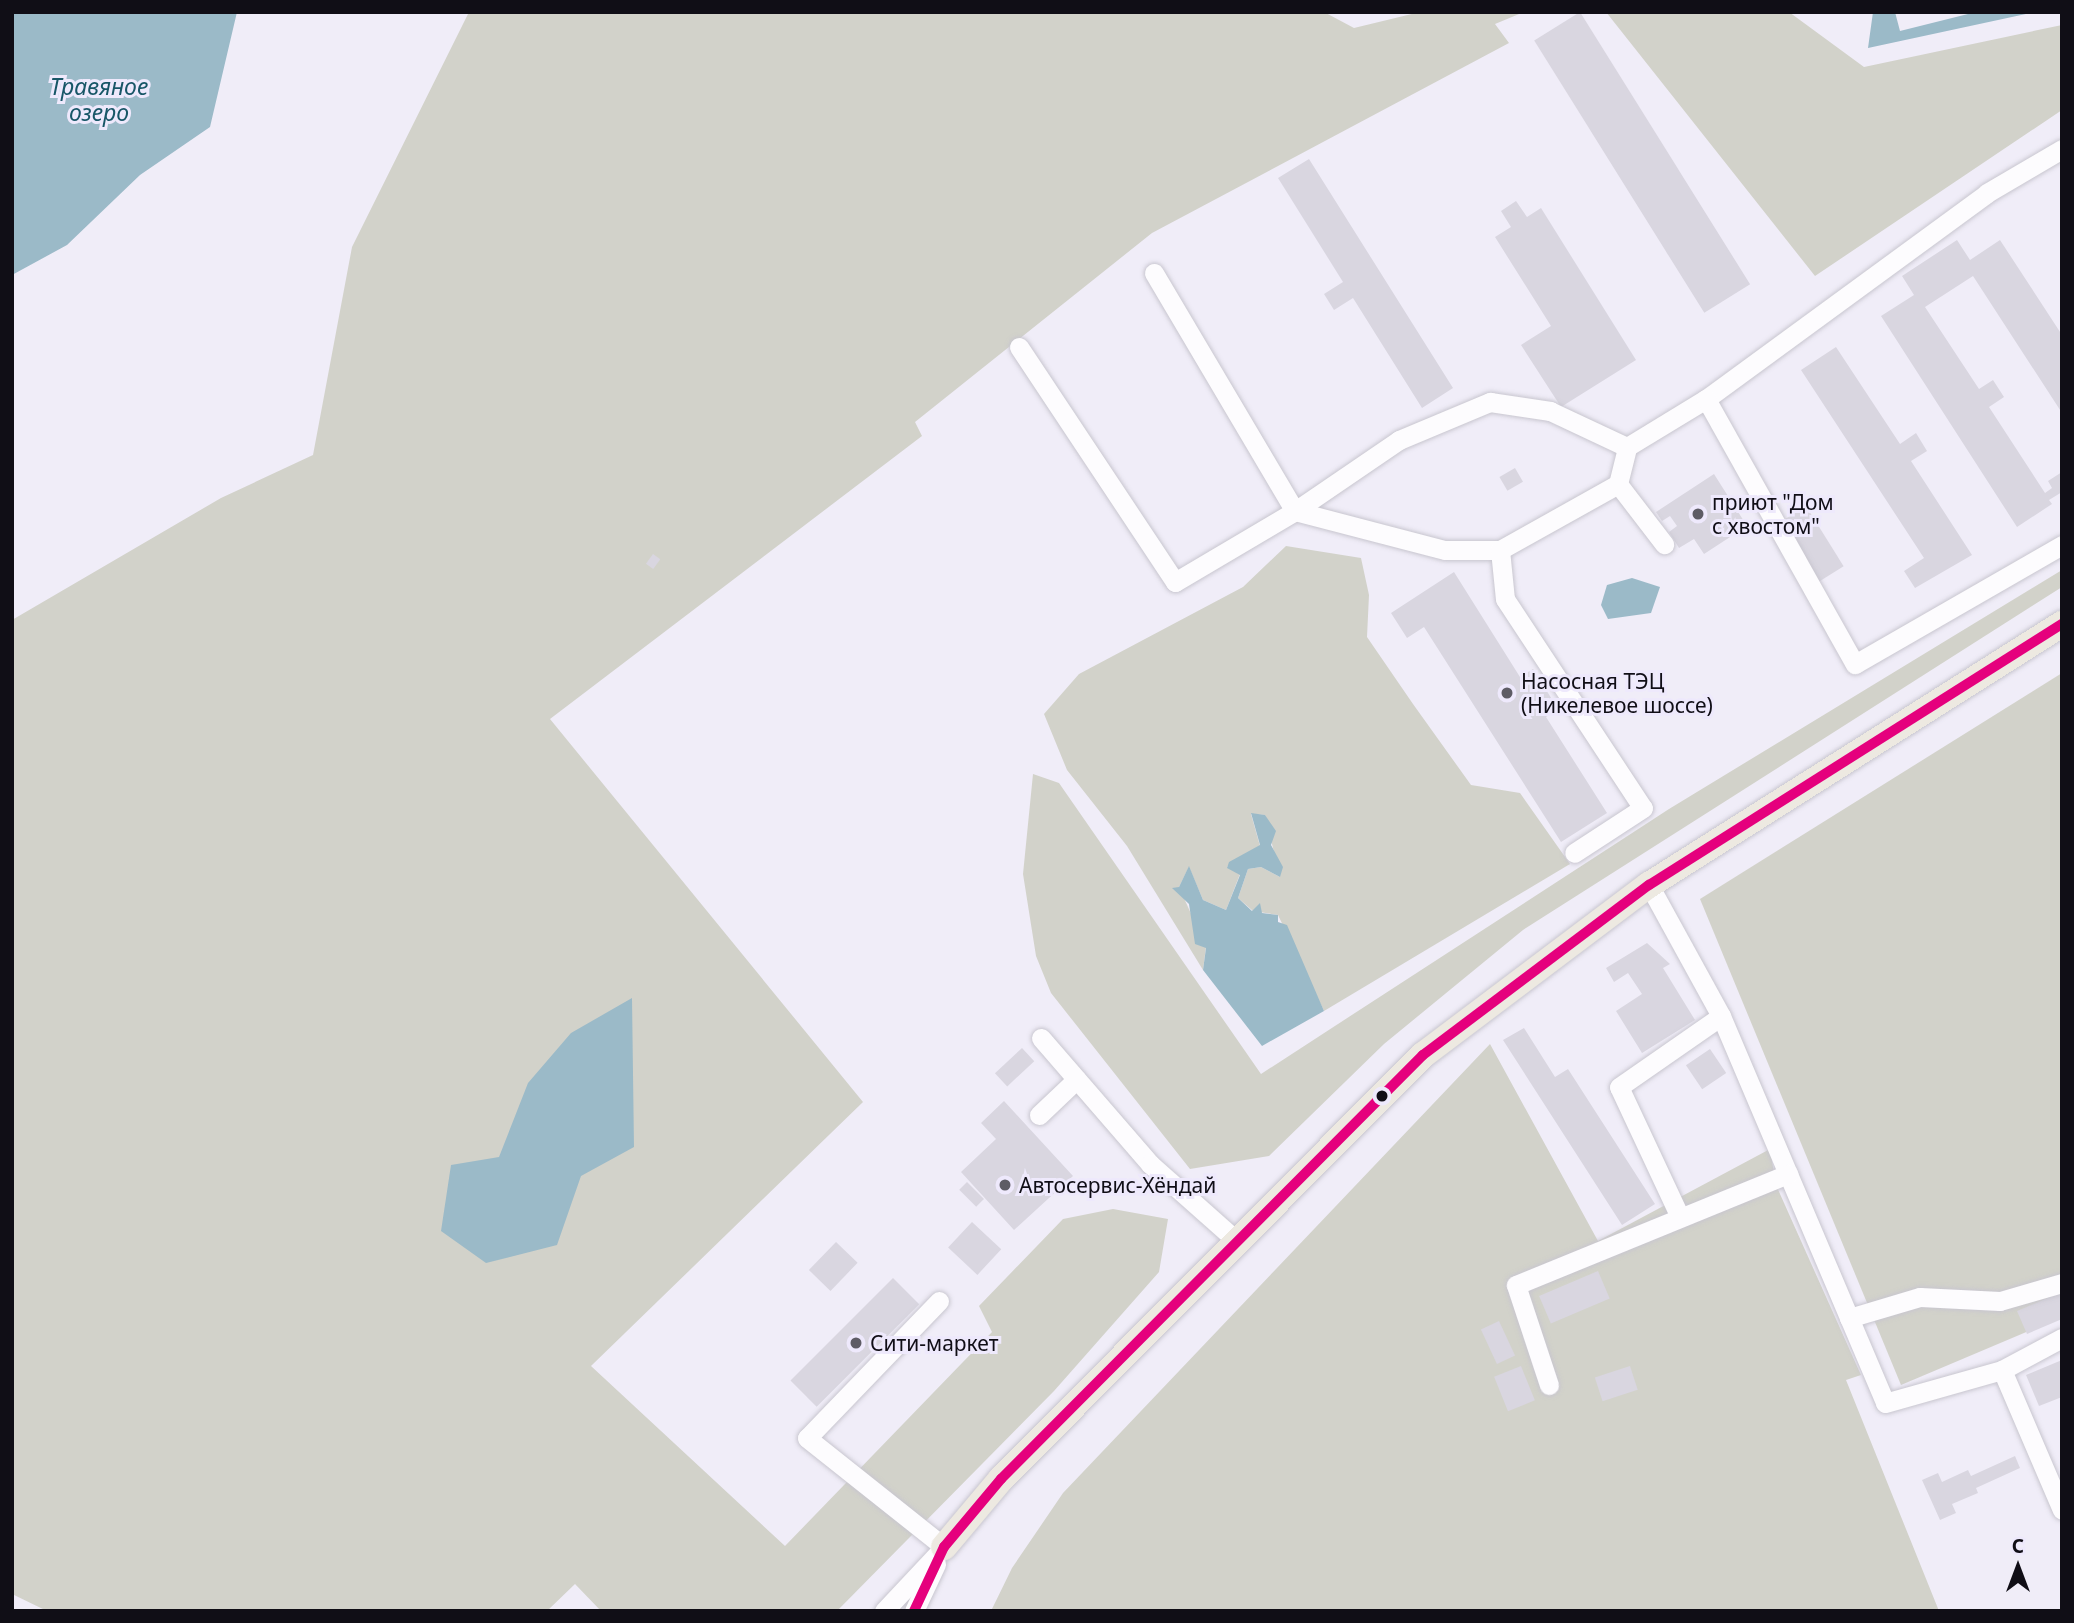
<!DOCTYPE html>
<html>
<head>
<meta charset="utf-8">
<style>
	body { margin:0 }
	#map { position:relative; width:2074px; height:1623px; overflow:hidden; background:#f0edf8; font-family:"Noto Sans",sans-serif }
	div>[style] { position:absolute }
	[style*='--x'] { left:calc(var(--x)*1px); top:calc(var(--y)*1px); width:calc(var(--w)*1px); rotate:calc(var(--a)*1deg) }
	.green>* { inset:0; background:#d2d2ca }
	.water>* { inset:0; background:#9bbac8 }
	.building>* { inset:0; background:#d9d6e0; transform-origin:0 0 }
	.roads { filter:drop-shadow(0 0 2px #c8c6cf) drop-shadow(0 0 2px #c8c6cf) }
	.minor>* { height:19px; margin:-9.5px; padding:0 9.5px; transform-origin:9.5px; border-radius:9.5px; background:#fdfcfe }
	.major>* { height:26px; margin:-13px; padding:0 13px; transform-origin:13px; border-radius:13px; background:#ede9e1 }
	.bus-1>* { height:10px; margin:-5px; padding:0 5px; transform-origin:5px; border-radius:5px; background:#e5007d }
	.dots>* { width:19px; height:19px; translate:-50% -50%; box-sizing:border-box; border:4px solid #eee9fc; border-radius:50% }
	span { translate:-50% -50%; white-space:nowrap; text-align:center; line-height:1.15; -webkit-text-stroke:6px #eee9fc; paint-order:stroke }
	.poi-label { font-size:21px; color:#100e16 }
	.left { translate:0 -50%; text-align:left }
	.water-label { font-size:23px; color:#185667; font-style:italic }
	.frame { position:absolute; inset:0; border:14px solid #100e16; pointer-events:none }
	.north { position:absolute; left:1983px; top:1532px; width:70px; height:70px; -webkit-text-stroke:5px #eee9fc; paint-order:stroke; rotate:0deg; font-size:19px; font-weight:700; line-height:28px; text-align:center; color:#100e16 }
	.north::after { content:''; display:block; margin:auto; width:24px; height:32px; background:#100e16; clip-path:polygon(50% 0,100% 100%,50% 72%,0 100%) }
</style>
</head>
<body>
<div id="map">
	<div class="green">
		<i style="clip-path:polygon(469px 12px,1324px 12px,1354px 28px,1420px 12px,1524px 12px,1495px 24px,1509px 43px,1152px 233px,915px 422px,922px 436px,550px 719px,863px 1102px,591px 1366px,785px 1546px,992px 1332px,979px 1306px,1063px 1219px,1113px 1209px,1168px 1219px,1159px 1272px,1054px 1391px,837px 1611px,601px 1611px,575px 1584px,547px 1611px,47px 1611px,12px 1594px,12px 620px,221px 498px,313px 455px,352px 247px)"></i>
		<i style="clip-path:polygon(1606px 12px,1789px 12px,1864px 67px,2062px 25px,2062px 110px,1815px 276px)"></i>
		<i style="clip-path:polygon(1286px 546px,1361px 558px,1369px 595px,1367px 637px,1413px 704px,1471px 785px,1520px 793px,1570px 864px,1324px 1011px,1278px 915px,1253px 911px,1238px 898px,1248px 869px,1261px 867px,1280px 877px,1265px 815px,1251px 814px,1260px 846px,1227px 867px,1240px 874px,1226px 910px,1203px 900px,1189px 867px,1179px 887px,1206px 947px,1203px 970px,1127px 846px,1067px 770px,1044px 714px,1079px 674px,1243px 587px)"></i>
		<i style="clip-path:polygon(2062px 570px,2062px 587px,1523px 930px,1384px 1044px,1269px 1156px,1190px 1169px,1051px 993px,1036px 956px,1023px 874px,1033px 774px,1059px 783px,1261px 1074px,1669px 809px)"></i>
		<i style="clip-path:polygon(2062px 673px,2062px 1317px,1901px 1385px,1700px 899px)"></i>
		<i style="clip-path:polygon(1490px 1044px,1598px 1241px,1770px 1149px,1776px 1185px,1861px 1375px,1846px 1380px,1939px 1611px,991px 1611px,1012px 1568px,1063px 1493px)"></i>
	</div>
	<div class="water">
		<i style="clip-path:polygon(12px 12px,237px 12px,210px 127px,140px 175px,67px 245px,12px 275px)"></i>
		<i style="clip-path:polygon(1873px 12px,1895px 12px,1900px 31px,1976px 12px,2035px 12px,1868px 48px)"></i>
		<i style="clip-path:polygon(1632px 578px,1660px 587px,1651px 613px,1608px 619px,1601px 605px,1607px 585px)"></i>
		<i style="clip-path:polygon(1251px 813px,1265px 815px,1276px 831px,1271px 845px,1283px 867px,1280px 877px,1261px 867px,1248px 869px,1238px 898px,1252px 911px,1260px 903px,1262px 913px,1278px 915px,1278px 922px,1287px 925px,1324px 1011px,1262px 1046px,1203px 970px,1206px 948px,1195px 944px,1189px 904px,1172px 888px,1179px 887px,1189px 866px,1203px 900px,1226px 910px,1240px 875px,1227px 868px,1229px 862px,1260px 845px)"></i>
		<i style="clip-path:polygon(632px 998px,634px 1147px,581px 1176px,557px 1245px,486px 1263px,441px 1231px,451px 1165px,499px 1157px,528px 1083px,571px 1033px)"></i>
	</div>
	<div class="building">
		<i style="left:1580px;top:12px;width:321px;height:54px;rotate:58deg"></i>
		<i style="clip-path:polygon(1309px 159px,1453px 388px,1422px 408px,1353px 298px,1334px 310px,1324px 294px,1343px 282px,1278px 178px)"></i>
		<i style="clip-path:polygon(1516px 201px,1527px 217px,1541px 208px,1636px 360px,1561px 407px,1521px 345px,1551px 326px,1495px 237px,1511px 227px,1501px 211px)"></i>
		<i style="clip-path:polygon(1957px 240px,1970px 260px,2000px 240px,2062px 335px,2062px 413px,1973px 276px,1925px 307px,1979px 389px,1993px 380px,2004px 397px,1989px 407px,2045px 493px,2052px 488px,2048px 481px,2062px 472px,2062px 492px,2049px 500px,2052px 504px,2017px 527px,1881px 316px,1914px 295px,1902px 276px)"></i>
		<i style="clip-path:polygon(1836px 347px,1900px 444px,1916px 433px,1927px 451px,1911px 461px,1972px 555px,1915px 588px,1904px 571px,1924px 558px,1801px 370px)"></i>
		<i style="left:1515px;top:468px;width:16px;height:18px;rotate:60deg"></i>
		<i style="clip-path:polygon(1714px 474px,1747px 526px,1704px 554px,1694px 539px,1679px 548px,1669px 532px,1677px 526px,1670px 516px,1662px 521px,1656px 512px)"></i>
		<i style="left:1806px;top:506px;width:71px;height:33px;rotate:58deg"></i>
		<i style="left:653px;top:554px;width:9px;height:12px;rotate:36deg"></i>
		<i style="clip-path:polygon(1454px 572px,1520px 677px,1533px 669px,1558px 709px,1546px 717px,1607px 813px,1561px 842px,1424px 627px,1407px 638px,1391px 613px)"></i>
		<i style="clip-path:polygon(1647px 943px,1670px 964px,1663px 968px,1695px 1020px,1642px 1053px,1616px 1011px,1642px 994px,1628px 973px,1614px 982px,1606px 968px)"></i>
		<i style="clip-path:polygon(1524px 1028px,1555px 1077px,1568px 1069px,1655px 1204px,1622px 1225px,1503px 1040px)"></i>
		<i style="left:1022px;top:1048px;width:18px;height:37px;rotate:47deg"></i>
		<i style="left:1710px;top:1049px;width:29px;height:29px;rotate:56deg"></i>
		<i style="clip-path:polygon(1004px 1101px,1073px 1176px,1014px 1230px,961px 1172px,996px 1139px,981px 1123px)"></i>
		<i style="left:967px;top:1182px;width:24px;height:11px;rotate:45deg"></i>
		<i style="left:972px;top:1222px;width:40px;height:35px;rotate:43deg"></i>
		<i style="left:836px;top:1242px;width:30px;height:39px;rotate:44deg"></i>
		<i style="left:1598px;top:1271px;width:30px;height:64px;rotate:67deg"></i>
		<i style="left:893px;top:1278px;width:37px;height:145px;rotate:45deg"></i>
		<i style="clip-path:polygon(2062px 1292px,2062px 1319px,2027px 1334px,2017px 1311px)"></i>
		<i style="left:1499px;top:1321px;width:38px;height:20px;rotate:65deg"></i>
		<i style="clip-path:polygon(2062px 1360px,2062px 1397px,2039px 1406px,2026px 1375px)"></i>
		<i style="left:1521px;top:1366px;width:37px;height:29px;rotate:68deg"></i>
		<i style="left:1630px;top:1366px;width:25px;height:37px;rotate:72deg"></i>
		<i style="clip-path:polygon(2015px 1456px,2020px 1468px,1976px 1488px,1978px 1493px,1952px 1504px,1956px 1513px,1940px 1520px,1922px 1480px,1938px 1473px,1942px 1482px,1968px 1470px,1971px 1476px)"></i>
	</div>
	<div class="roads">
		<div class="minor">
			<i style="--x:1154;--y:273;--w:277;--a:59.4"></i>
			<i style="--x:1295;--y:511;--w:126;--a:-34.3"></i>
			<i style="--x:1399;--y:440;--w:99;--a:-22.7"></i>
			<i style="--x:1490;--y:402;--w:61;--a:8.5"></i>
			<i style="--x:1550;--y:411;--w:85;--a:25.1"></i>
			<i style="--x:1627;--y:447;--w:92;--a:-31.3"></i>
			<i style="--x:1706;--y:399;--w:348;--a:-36.2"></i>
			<i style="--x:1987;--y:193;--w:87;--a:-30.4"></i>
			<i style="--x:1019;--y:347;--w:282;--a:56.4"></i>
			<i style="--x:1175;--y:582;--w:139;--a:-30.6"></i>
			<i style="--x:1295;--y:511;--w:155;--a:14.6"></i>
			<i style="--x:1445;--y:550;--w:55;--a:0"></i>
			<i style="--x:1500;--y:550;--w:135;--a:-29.2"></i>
			<i style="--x:1618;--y:484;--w:38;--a:-76"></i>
			<i style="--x:1706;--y:399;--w:304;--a:60.7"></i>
			<i style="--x:1855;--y:664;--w:239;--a:-29.9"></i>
			<i style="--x:1618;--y:484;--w:76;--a:52.5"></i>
			<i style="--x:1500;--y:550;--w:49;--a:84.2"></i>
			<i style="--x:1505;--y:599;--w:250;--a:56.6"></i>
			<i style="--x:1643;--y:808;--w:82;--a:146.9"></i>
			<i style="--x:1649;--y:885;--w:149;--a:61.2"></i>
			<i style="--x:1721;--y:1016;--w:420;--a:67"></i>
			<i style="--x:1885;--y:1403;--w:122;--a:-15.8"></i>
			<i style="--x:2002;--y:1370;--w:152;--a:66.8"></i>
			<i style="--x:1041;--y:1038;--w:167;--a:49.1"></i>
			<i style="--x:1150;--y:1164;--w:118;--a:41.6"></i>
			<i style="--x:1039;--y:1115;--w:52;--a:-43.5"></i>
			<i style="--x:1679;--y:1215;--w:141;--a:-115.1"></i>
			<i style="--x:1619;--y:1087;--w:124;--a:-34.8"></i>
			<i style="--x:939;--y:1301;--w:190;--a:133.9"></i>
			<i style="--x:807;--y:1438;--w:175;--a:38.5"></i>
			<i style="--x:1849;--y:1318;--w:74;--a:-16.5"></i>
			<i style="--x:1920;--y:1297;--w:80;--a:2.9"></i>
			<i style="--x:2000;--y:1301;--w:65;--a:-16.2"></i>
			<i style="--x:2002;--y:1370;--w:68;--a:-28.1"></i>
			<i style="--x:1549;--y:1385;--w:105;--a:-108.3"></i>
			<i style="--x:1516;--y:1285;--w:294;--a:-22.2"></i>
			<i style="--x:884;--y:1611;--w:88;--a:-46.8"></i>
			<i style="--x:914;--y:1611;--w:52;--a:-64.9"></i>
		</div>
		<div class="major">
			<i style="--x:944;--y:1547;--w:89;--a:-50"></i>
			<i style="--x:1001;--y:1479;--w:598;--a:-45.14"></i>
			<i style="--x:1423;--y:1055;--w:283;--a:-37"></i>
			<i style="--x:1649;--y:885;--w:489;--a:-32.3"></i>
		</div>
	</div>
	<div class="bus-1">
		<i style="--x:914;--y:1611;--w:71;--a:-64.9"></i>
		<i style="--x:944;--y:1547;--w:89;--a:-50"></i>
		<i style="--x:1001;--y:1479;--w:598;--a:-45.14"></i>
		<i style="--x:1423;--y:1055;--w:283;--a:-37"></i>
		<i style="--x:1649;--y:885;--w:489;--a:-32.3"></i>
	</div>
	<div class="dots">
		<i style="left:1698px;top:514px;background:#5e5c65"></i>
		<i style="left:1507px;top:693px;background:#5e5c65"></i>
		<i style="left:1382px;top:1096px;background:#100e16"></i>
		<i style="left:1005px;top:1185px;background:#5e5c65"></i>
		<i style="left:856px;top:1343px;background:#5e5c65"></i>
	</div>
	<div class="poi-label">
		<span class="left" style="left:1712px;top:514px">приют "Дом<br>с хвостом"</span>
		<span class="left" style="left:1521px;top:693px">Насосная ТЭЦ<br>(Никелевое шоссе)</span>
		<span class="left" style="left:1019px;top:1185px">Автосервис-Хёндай</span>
		<span class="left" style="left:870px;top:1343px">Сити-маркет</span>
	</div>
	<div class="water-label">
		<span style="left:99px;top:99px">Травяное<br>озеро</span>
	</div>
	<div class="frame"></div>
	<div class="north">С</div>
</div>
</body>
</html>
